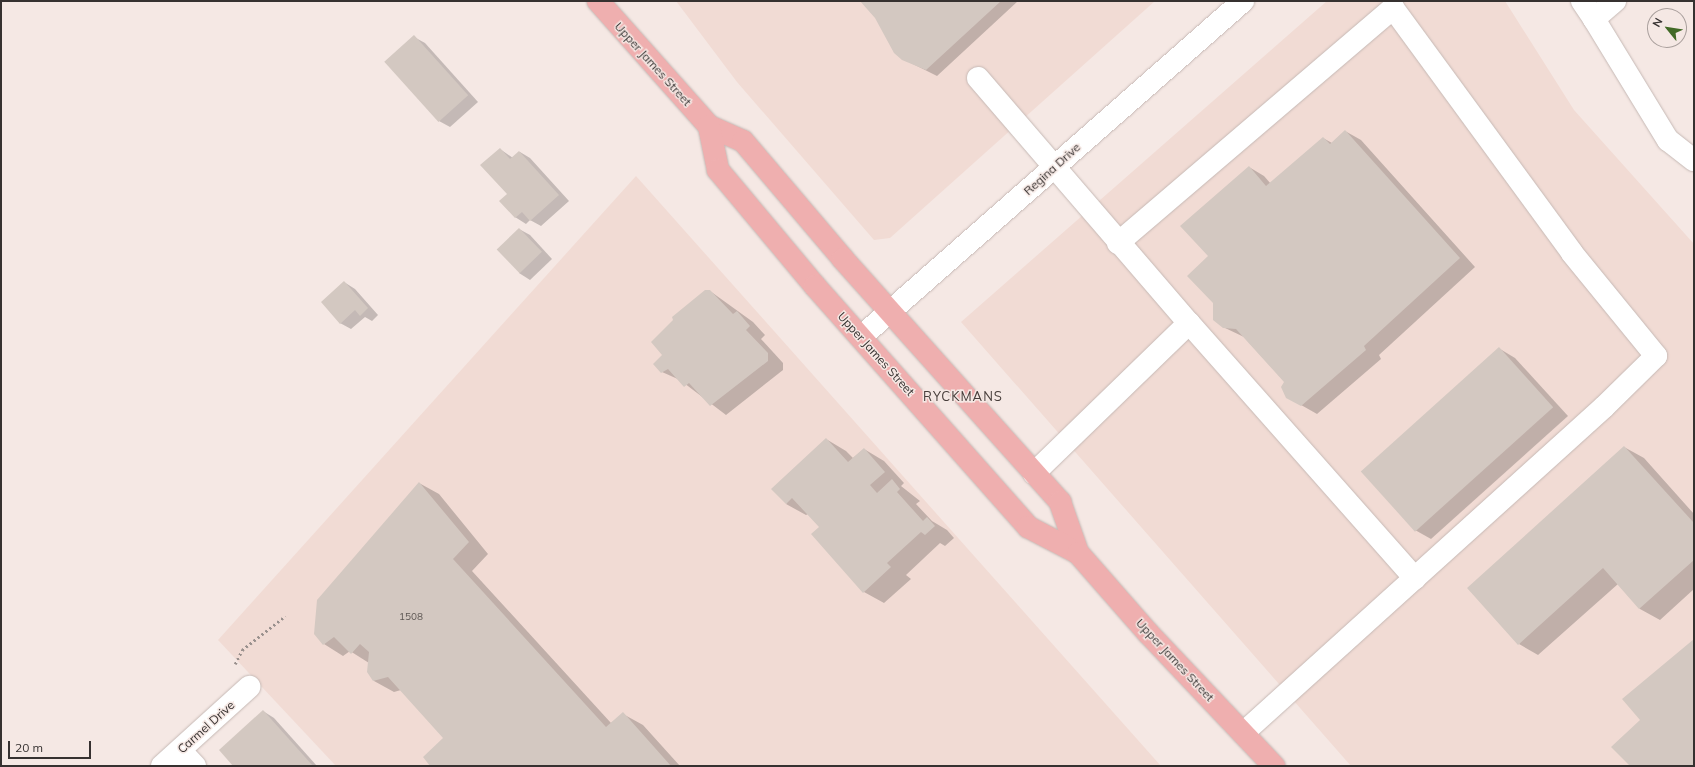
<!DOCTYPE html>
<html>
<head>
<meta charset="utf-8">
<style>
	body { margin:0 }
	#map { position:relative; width:1695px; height:767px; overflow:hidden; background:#f5e8e4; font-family:Mulish,sans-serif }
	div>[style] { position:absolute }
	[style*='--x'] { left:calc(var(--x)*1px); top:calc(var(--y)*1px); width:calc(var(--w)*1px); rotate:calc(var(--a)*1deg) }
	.built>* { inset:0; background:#f1dbd4 }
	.shadow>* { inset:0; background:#0003 }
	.building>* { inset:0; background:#d3c8c1; transform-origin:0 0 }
	.path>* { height:2.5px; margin-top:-1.25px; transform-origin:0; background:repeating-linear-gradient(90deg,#99908d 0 2px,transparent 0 5px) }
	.roads { filter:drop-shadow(0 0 1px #c6b9b5) drop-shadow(0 0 1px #c6b9b5) }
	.minor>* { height:22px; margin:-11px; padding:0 11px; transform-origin:11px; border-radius:11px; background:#fff }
	.major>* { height:22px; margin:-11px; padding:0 11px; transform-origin:11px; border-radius:11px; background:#efafaf }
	span { translate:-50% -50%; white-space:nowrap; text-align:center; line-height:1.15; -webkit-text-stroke:3px #f5e8e4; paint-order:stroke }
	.number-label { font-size:10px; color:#5d5754 }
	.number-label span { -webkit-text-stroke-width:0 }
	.street-label { font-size:12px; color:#363130 }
	.neighbourhood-label { font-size:13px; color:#473d3a; letter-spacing:1px }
	.frame { position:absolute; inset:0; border:2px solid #363130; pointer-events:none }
	.north { position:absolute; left:1647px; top:8px; width:40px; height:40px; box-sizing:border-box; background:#f5e8e4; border:1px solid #a99f9c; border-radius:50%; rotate:300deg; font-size:11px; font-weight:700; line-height:16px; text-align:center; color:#363130 }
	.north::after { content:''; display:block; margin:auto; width:14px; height:18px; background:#426a26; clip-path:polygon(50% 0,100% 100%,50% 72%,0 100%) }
	.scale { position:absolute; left:8px; top:741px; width:83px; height:18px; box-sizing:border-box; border:2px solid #363130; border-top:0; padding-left:5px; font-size:12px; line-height:14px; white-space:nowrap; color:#363130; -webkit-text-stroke:3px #f5e8e4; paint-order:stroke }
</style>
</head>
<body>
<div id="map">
	<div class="built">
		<i style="clip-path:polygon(676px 1px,1155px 1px,890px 238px,874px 240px,737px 82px)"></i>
		<i style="clip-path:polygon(1327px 1px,1505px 1px,1574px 110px,1694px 244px,1694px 766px,1351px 766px,961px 322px)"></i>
		<i style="clip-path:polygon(636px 176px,1161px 766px,336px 766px,218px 640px)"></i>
	</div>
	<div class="shadow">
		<i style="clip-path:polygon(861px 1px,1018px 1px,937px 76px,903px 59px,876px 18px)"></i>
		<i style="clip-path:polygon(414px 37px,425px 43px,478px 102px,450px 127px,439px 121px)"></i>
		<i style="clip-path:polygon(1345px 131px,1361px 140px,1475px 267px,1379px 355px,1381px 359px,1317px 414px,1287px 397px,1285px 382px,1244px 337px,1223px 327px,1214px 303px,1209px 256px,1249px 167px,1264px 176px,1271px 184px,1323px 138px,1332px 143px)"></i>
		<i style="clip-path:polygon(500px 149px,513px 158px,520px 152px,530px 158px,569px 201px,541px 226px,530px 220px,526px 224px,515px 217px)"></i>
		<i style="clip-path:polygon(519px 229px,530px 235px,552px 259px,530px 280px,519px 273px)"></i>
		<i style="clip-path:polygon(344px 282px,355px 289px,378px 315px,372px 321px,365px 317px,351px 329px,340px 323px)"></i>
		<i style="clip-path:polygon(710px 291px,753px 322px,765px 335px,761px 339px,783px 363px,783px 370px,726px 415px,680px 380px,662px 372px,654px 364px,664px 355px)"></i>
		<i style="clip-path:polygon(1500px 349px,1515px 358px,1568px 416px,1431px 539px,1415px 530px)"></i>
		<i style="clip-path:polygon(826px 439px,846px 451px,853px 458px,864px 449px,884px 461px,904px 483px,901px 486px,920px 501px,916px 504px,932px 521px,947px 530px,954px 538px,945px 546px,940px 543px,906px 575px,911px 579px,884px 603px,864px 592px,820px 527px,808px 514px,806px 515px,786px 504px)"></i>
		<i style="clip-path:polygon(1624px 447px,1644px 458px,1694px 514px,1694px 589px,1660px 620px,1640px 609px,1618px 584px,1538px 655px,1519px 644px)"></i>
		<i style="clip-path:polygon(419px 483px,439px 494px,488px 554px,472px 571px,611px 723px,623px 714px,643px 725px,680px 766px,432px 766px,445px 738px,401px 690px,394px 692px,374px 681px,369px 663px,350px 651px,343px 656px,324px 644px)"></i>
		<i style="clip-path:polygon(263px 711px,274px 718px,317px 766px,235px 766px)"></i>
	</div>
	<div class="building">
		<i style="clip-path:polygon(860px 1px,1001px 1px,926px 70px,902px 60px,894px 53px,875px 18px)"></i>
		<i style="left:414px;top:35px;width:81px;height:40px;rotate:48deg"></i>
		<i style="clip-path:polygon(1345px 130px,1460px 258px,1364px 346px,1366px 350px,1301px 406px,1286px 398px,1281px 387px,1284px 382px,1236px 329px,1223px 328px,1213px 320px,1213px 303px,1187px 276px,1208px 256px,1180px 226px,1249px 166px,1266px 186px,1323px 137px,1330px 144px)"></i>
		<i style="clip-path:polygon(500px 148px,510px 159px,519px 151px,559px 195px,530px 221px,522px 212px,515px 218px,499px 201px,507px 194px,480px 165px)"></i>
		<i style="left:519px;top:228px;width:33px;height:31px;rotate:46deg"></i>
		<i style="clip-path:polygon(344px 281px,368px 308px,360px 316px,355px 310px,340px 324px,321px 302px)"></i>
		<i style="clip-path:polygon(705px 290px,710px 290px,733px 314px,737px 311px,750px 326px,746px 330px,768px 353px,768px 361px,710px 406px,689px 383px,684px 387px,668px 369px,661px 373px,653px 364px,662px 355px,651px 342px,673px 320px,672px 317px)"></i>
		<i style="left:1499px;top:347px;width:81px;height:186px;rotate:48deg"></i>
		<i style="clip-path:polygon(826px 438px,848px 462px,864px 448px,885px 472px,870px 485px,877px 493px,892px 479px,900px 489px,897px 492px,923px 521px,927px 517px,935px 526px,925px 535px,921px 532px,887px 563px,891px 567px,863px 593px,811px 534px,819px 527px,792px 498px,786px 504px,771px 489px)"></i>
		<i style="clip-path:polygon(1624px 446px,1694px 523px,1694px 560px,1639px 609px,1603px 568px,1518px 645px,1467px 588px)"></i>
		<i style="clip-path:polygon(419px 482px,469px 542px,453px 559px,606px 727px,623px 712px,671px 766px,430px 766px,423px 757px,443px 738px,388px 677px,373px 681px,367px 672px,369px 652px,360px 644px,351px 654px,334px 637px,323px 645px,314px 634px,317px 600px)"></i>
		<i style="clip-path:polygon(1694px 639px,1694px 766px,1630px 766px,1611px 747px,1640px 720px,1622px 699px)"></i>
		<i style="clip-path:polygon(263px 710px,313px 766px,233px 766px,219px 750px)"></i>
	</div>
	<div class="path">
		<i style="--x:235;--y:664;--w:16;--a:-63"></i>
		<i style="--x:242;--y:650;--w:55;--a:-38.3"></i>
	</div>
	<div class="roads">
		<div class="minor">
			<i style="--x:1582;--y:1;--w:22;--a:56"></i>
			<i style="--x:1594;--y:19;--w:28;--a:-41"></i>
			<i style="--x:1594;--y:19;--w:142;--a:58.6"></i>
			<i style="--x:1668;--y:140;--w:33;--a:38"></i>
			<i style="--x:978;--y:78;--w:323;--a:49.3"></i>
			<i style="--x:1189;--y:323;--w:216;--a:135.9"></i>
			<i style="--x:1118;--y:243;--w:362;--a:-40.5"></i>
			<i style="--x:1393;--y:8;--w:303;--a:53.8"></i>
			<i style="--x:1572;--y:253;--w:133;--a:50.8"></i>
			<i style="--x:1656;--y:356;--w:73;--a:135.6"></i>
			<i style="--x:1604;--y:407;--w:486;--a:137.9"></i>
			<i style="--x:1189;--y:323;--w:341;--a:48.5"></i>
			<i style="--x:861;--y:337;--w:509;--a:-41.33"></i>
			<i style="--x:180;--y:750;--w:22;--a:47"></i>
			<i style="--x:162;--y:766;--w:118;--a:-42.2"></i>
		</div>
		<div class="major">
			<i style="--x:598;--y:1;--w:167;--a:48.4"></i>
			<i style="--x:709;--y:126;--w:37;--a:24"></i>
			<i style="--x:743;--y:141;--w:155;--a:49.7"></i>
			<i style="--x:843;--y:259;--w:326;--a:48.2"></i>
			<i style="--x:1060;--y:502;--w:54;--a:70.6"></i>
			<i style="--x:709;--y:126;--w:45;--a:78.4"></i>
			<i style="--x:718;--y:170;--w:151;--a:50.1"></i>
			<i style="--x:815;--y:286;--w:322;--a:48.5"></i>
			<i style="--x:1028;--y:527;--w:56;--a:27.5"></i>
			<i style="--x:1078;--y:553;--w:108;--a:48.8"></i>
			<i style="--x:1149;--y:634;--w:182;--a:46.6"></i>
		</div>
	</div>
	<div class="number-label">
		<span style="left:411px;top:617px">1508</span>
	</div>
	<div class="street-label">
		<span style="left:653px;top:64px;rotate:48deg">Upper James Street</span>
		<span style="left:1052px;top:169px;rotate:-42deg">Regina Drive</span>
		<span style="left:876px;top:354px;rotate:48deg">Upper James Street</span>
		<span style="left:1175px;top:660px;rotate:47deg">Upper James Street</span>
		<span style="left:206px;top:727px;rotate:-42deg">Carmel Drive</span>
	</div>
	<div class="neighbourhood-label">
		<span style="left:963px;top:396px">RYCKMANS</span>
	</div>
	<div class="frame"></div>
	<div class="north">N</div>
	<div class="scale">20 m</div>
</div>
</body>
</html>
